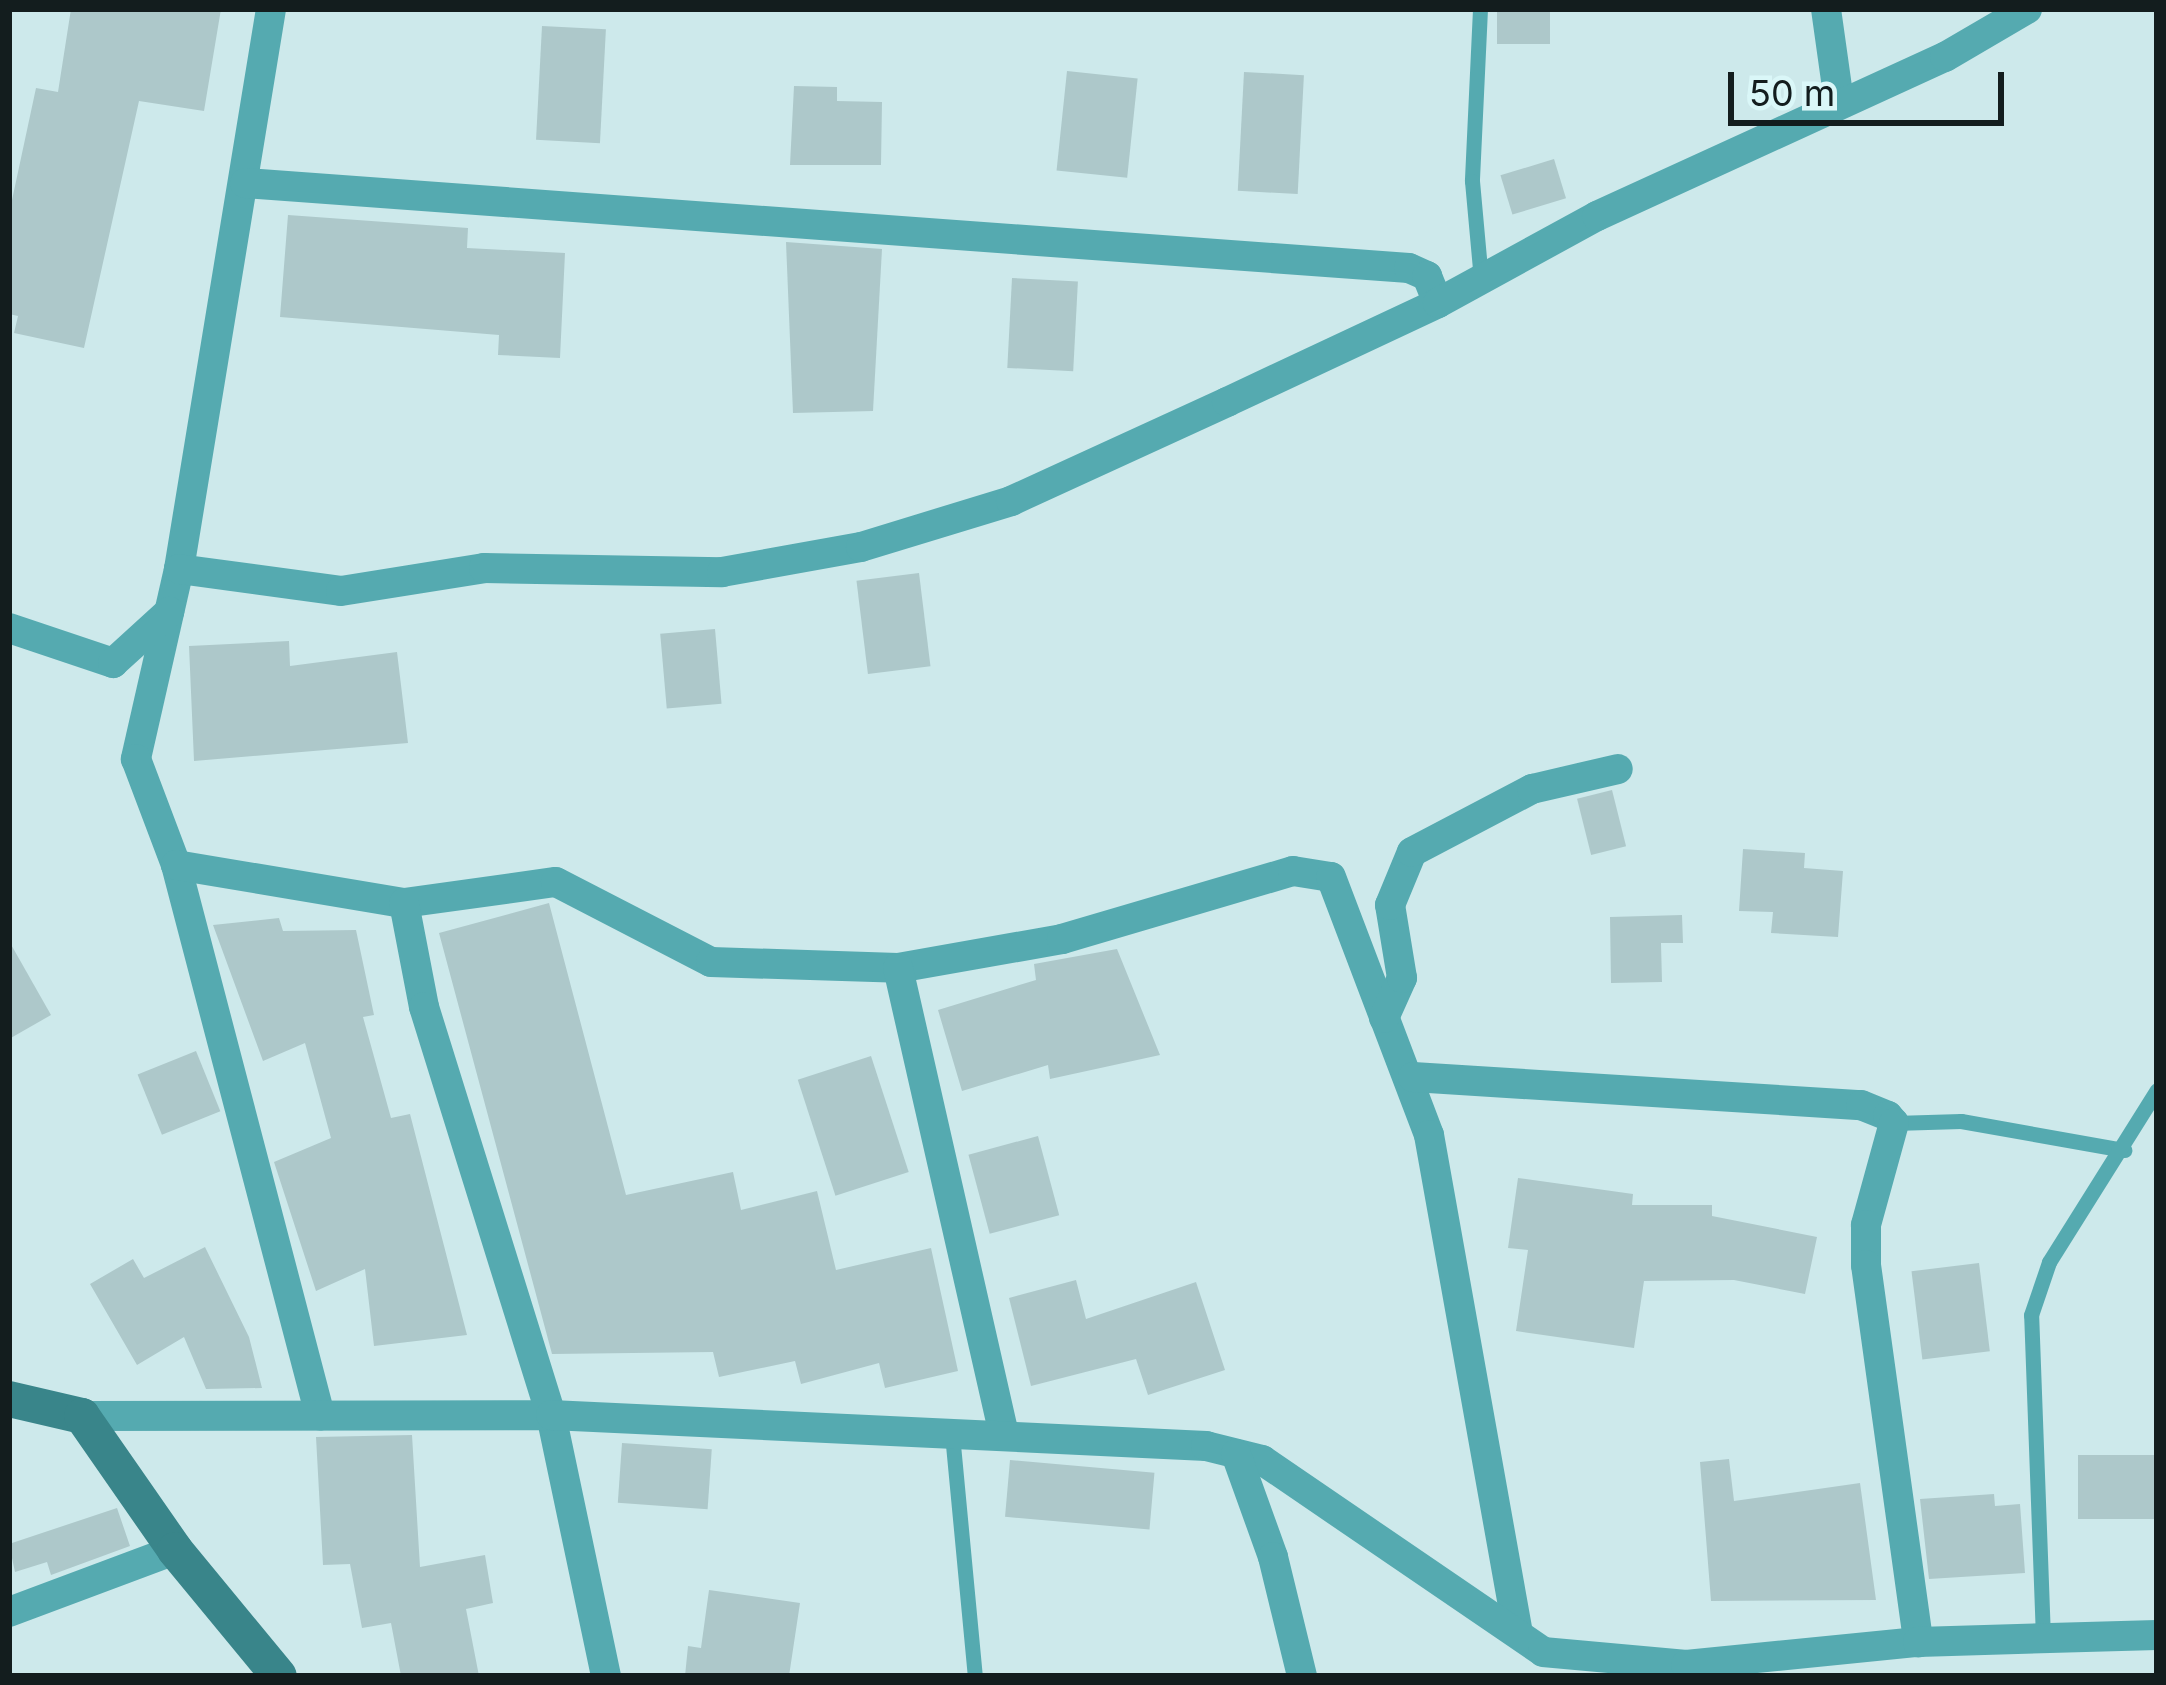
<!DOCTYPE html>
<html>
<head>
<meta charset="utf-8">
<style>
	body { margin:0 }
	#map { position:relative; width:2166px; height:1685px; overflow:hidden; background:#cde9eb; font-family:Inter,sans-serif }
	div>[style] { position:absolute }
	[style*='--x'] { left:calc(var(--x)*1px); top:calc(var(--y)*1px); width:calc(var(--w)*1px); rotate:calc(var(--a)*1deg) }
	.building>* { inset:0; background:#adc8ca; transform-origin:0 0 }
	.lane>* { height:15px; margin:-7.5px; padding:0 7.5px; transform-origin:7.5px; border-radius:7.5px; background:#55aab0 }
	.street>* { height:30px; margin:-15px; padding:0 15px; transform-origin:15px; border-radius:15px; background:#55aab0 }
	.secondary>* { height:36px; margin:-18px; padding:0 18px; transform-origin:18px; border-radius:18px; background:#39858a }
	span { translate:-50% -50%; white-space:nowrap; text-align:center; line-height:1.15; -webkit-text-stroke:10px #daf7f8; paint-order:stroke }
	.frame { position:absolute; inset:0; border:12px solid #131d1e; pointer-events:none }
	.scale { position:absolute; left:1728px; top:72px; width:276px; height:54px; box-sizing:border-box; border:6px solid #131d1e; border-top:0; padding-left:15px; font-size:36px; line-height:42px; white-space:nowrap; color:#131d1e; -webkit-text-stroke:9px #daf7f8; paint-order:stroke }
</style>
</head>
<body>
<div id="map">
	<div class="building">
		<i style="clip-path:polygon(71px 9px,221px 9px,204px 111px,139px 101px,84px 348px,14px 333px,18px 316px,9px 314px,9px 214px,36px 88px,58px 92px)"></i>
		<i style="left:1497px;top:9px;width:53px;height:35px"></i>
		<i style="left:542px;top:26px;width:64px;height:114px;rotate:3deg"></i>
		<i style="left:1067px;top:71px;width:71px;height:100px;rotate:6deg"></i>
		<i style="left:1244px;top:72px;width:60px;height:119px;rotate:3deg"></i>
		<i style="clip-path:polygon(794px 86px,837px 87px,837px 101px,882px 102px,881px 165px,790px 165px)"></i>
		<i style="left:1554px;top:159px;width:41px;height:56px;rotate:73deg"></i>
		<i style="clip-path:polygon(288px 215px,468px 228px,467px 248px,565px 253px,560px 358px,498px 355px,499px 335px,280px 317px)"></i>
		<i style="clip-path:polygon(786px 242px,882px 249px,873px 411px,793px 413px)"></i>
		<i style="left:1012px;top:278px;width:66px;height:90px;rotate:3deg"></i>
		<i style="left:919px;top:573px;width:94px;height:63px;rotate:83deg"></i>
		<i style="left:715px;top:629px;width:75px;height:55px;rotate:85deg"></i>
		<i style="clip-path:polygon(289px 641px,290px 666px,397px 652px,408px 743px,194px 761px,189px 646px)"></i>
		<i style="left:1612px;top:790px;width:58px;height:36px;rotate:76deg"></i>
		<i style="clip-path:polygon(1743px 849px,1805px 853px,1804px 868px,1843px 871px,1838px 937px,1771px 933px,1773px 912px,1739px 911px)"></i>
		<i style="clip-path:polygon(549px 903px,626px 1195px,733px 1172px,741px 1210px,817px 1191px,836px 1270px,931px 1248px,958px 1371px,885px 1388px,879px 1363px,801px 1384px,795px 1361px,719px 1377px,713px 1352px,552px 1354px,439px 933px)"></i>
		<i style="clip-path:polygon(1682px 915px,1683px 943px,1661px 943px,1662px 982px,1611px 983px,1610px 917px)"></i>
		<i style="clip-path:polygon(279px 918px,283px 931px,356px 930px,374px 1015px,363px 1017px,391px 1118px,410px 1114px,467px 1335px,374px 1346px,365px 1269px,316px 1291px,274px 1162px,331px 1138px,305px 1043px,263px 1061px,213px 925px)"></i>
		<i style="clip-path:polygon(9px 941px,51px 1015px,9px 1039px)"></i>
		<i style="clip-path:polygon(1117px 949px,1160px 1055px,1050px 1079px,1048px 1065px,962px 1091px,938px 1010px,1036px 980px,1034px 964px)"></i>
		<i style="left:196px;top:1051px;width:65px;height:63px;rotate:68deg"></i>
		<i style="left:871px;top:1056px;width:122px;height:77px;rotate:72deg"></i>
		<i style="left:1038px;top:1136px;width:82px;height:72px;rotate:75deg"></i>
		<i style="clip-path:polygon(1518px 1178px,1633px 1194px,1632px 1205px,1712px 1205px,1712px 1216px,1817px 1237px,1805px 1294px,1734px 1280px,1644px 1281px,1634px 1348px,1516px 1331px,1528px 1250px,1508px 1248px)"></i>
		<i style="clip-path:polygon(205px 1247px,249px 1337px,262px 1388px,206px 1389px,184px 1337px,137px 1365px,90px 1284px,133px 1259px,144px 1278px)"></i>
		<i style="left:1979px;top:1263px;width:89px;height:68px;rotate:83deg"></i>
		<i style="clip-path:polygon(1076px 1280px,1086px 1319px,1196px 1282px,1225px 1370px,1148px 1395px,1136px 1359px,1031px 1386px,1009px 1298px)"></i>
		<i style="clip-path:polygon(412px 1435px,420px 1567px,485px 1555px,493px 1603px,466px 1609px,479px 1676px,401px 1676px,391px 1623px,362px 1628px,350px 1564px,323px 1565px,316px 1437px)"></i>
		<i style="left:622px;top:1443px;width:90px;height:60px;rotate:4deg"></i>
		<i style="left:2157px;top:1455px;width:64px;height:79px;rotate:90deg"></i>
		<i style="clip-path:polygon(1729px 1459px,1734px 1501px,1860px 1483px,1876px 1600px,1711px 1601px,1700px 1462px)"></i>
		<i style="left:1010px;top:1460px;width:145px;height:57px;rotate:5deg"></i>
		<i style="clip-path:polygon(1994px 1494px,1995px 1506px,2020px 1504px,2025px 1573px,1929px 1579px,1920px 1499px)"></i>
		<i style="clip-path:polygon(117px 1508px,130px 1546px,51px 1575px,47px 1562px,15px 1572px,9px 1544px)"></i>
		<i style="clip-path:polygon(709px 1590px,800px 1603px,789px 1676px,685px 1676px,688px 1646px,701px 1648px)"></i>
	</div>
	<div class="lane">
		<i style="--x:1480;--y:9;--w:172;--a:92.7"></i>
		<i style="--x:1472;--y:181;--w:99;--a:84.8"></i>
		<i style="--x:1894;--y:1123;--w:67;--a:-1.7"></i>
		<i style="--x:1961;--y:1121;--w:166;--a:10.1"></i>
		<i style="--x:952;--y:1434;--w:243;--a:84.6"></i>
		<i style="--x:2043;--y:1638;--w:323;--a:-92.1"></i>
		<i style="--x:2031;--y:1315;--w:56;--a:-71.2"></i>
		<i style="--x:2049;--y:1262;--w:203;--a:-57.9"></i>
	</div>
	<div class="street">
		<i style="--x:271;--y:9;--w:568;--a:99.33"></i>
		<i style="--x:179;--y:569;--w:195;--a:102.8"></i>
		<i style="--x:136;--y:759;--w:113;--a:69.3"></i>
		<i style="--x:176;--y:865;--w:569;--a:75.33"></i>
		<i style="--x:1826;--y:9;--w:94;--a:82"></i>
		<i style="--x:245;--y:183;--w:1167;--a:4.18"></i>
		<i style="--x:1409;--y:268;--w:20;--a:24"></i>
		<i style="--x:1427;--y:276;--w:29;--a:68"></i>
		<i style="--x:179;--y:569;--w:163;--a:7.7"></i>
		<i style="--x:341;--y:591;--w:145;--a:-9.1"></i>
		<i style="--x:484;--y:568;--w:238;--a:1"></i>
		<i style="--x:722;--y:572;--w:141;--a:-10.2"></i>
		<i style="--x:861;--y:547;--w:157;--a:-17"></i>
		<i style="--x:1011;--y:501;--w:238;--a:-24.6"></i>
		<i style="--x:1227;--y:402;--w:233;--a:-25.1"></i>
		<i style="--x:1438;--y:303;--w:181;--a:-28.7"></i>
		<i style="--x:1597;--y:216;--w:383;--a:-24.6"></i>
		<i style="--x:1945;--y:57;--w:95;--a:-30.3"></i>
		<i style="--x:9;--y:628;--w:110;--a:18.6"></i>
		<i style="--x:113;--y:663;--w:76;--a:-42.3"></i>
		<i style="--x:176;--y:865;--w:231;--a:9.5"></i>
		<i style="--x:404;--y:903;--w:153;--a:-7.9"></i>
		<i style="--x:556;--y:882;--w:174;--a:27.3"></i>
		<i style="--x:711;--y:962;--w:187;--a:1.8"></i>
		<i style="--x:898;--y:968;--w:167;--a:-10"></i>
		<i style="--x:1062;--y:939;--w:241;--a:-16.4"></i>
		<i style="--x:1293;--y:871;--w:38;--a:9"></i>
		<i style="--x:1331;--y:877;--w:276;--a:69.2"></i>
		<i style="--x:1429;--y:1135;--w:501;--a:79.88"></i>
		<i style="--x:404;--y:903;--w:106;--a:79.1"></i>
		<i style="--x:424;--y:1007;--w:427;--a:72.7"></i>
		<i style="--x:551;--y:1415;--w:267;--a:78.1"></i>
		<i style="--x:898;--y:968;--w:480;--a:77.2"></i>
		<i style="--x:1384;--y:1018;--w:44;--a:-65.8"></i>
		<i style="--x:1402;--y:978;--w:74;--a:-99.3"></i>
		<i style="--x:1390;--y:905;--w:57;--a:-67.5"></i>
		<i style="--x:1412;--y:852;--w:136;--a:-27.7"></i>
		<i style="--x:1532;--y:789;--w:88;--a:-13.1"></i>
		<i style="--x:1413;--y:1077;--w:449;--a:3.6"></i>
		<i style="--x:1861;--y:1105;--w:29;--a:22"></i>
		<i style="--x:1888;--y:1116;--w:9;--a:49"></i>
		<i style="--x:1894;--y:1123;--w:106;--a:105.4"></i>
		<i style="--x:1866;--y:1225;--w:40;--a:90"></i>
		<i style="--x:1866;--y:1265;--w:381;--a:82.1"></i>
		<i style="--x:82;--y:1416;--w:469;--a:-0.1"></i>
		<i style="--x:551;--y:1415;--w:656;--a:2.71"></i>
		<i style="--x:1206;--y:1446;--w:58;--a:14"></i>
		<i style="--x:1262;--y:1460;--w:340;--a:34.3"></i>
		<i style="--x:1543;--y:1652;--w:144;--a:5.2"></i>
		<i style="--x:1686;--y:1665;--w:233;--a:-5.7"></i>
		<i style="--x:1918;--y:1642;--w:239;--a:-1.7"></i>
		<i style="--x:1236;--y:1454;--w:109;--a:70.2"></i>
		<i style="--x:1273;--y:1557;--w:122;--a:76.3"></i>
		<i style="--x:9;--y:1612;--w:177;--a:-20.5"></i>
	</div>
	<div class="secondary">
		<i style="--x:9;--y:1399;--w:75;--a:13.1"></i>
		<i style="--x:82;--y:1416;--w:163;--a:55.2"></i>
		<i style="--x:175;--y:1550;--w:163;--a:50.5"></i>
	</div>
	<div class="frame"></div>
	<div class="scale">50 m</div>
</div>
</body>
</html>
